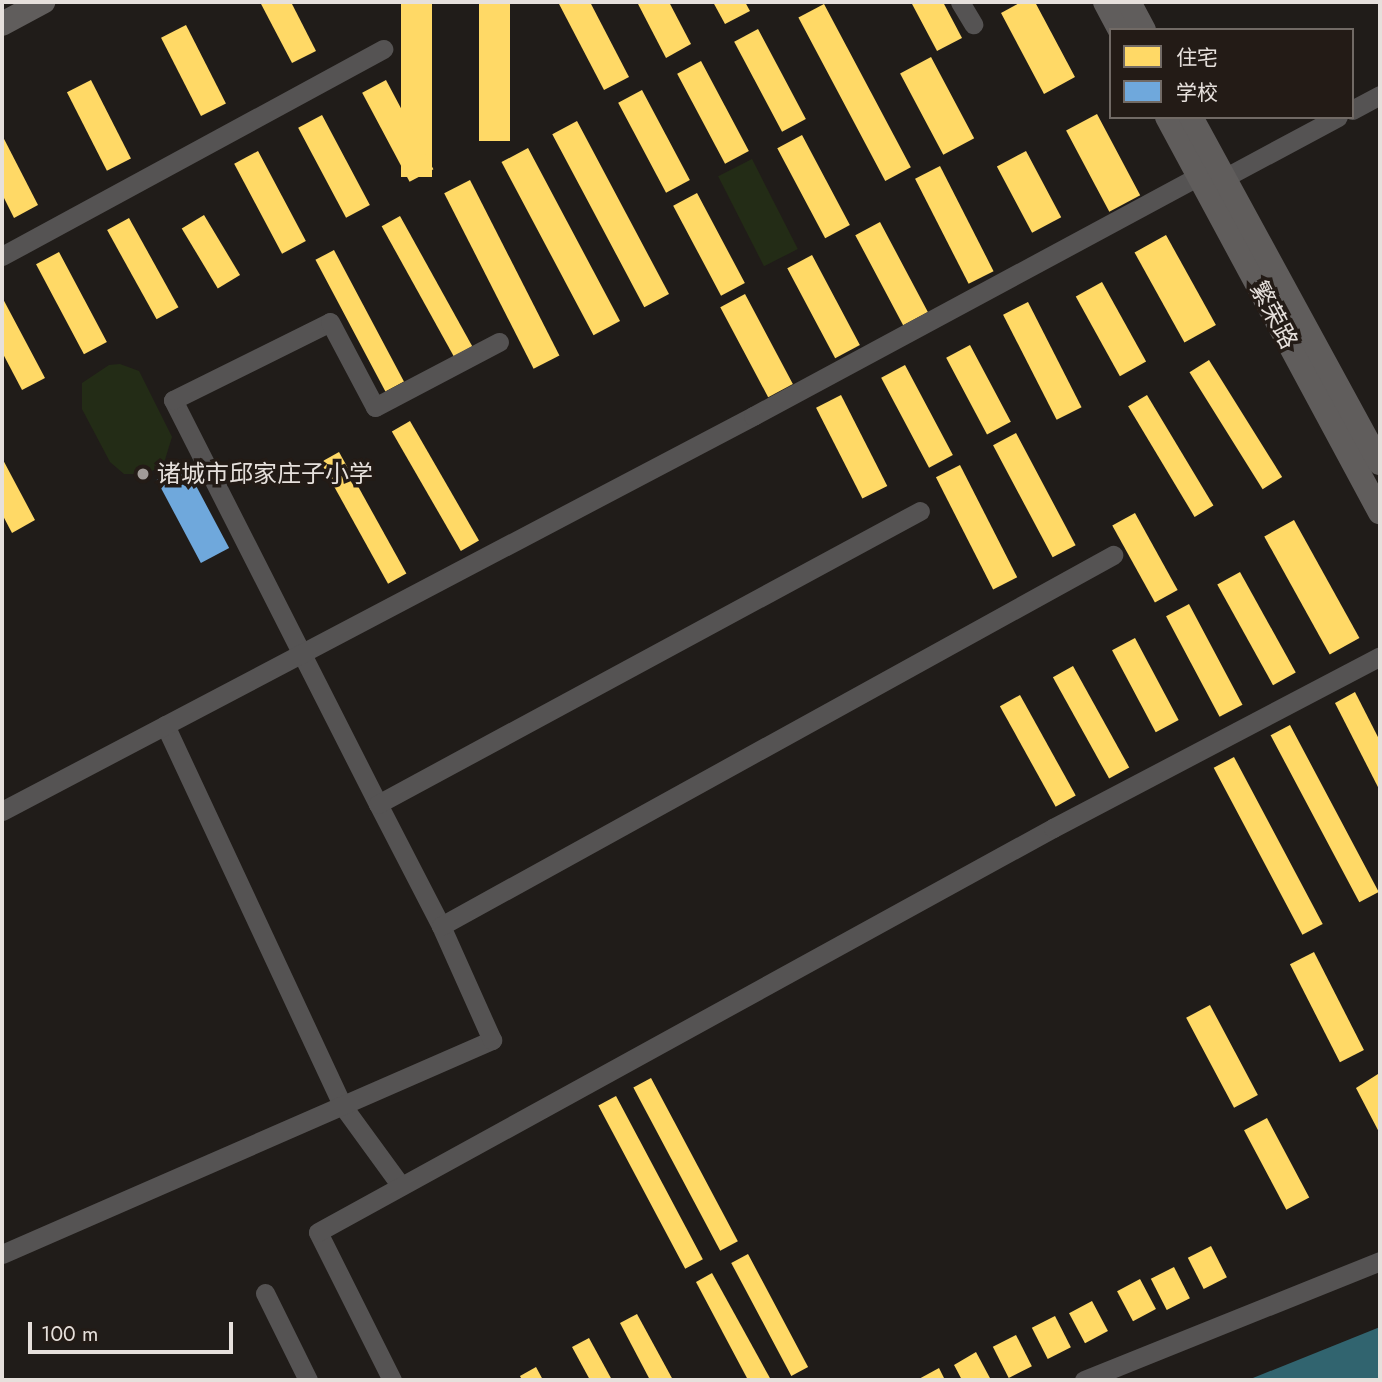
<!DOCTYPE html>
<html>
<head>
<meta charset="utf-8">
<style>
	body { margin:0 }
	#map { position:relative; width:1382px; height:1382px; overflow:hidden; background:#201c19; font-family:Jost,"Noto Sans SC",sans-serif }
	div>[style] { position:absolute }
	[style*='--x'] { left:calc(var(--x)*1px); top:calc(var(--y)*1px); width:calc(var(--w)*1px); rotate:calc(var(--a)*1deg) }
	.green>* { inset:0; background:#232c16; transform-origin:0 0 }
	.water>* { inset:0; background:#31646f }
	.homes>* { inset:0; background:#ffd966; transform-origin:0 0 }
	.schools>* { inset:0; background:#6fa8dc; transform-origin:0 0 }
	.minor>* { height:19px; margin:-9.5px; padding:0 9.5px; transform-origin:9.5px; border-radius:9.5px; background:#555353 }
	.major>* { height:24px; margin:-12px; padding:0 12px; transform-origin:12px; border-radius:12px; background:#605d5c }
	.dots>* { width:19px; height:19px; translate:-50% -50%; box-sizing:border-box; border:4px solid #231b16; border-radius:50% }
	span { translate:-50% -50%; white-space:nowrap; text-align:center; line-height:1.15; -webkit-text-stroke:7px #231b16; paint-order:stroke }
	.street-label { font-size:24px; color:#e6e0dc }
	.poi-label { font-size:24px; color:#e6e0dc }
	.left { translate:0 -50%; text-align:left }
	.frame { position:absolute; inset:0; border:4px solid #e6e0dc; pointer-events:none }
	.legend { position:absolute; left:1109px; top:28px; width:245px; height:91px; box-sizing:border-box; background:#231b16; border:2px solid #716a65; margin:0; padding:9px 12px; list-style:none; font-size:21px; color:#e6e0dc }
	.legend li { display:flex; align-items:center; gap:14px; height:35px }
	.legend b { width:35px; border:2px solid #716a65 }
	.scale { position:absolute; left:28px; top:1322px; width:205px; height:32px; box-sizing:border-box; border:4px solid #e6e0dc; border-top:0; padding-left:9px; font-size:21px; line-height:24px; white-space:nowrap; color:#e6e0dc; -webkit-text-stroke:5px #231b16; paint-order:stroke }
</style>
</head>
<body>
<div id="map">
	<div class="green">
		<i style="left:752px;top:159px;width:101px;height:38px;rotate:63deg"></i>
		<i style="clip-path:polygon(120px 364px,139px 371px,172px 437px,163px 466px,145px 474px,124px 474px,110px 462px,82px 409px,82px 383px,109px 365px)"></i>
	</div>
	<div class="water">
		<i style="clip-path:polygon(1380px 1327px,1380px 1380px,1248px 1380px)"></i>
	</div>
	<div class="homes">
		<i style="clip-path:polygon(260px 2px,291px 2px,316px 51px,292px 63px)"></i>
		<i style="left:401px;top:2px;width:31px;height:175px"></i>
		<i style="left:479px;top:2px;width:31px;height:139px"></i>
		<i style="clip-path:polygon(558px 2px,590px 2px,629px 77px,604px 90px)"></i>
		<i style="clip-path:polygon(637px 2px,669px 2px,691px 44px,666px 58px)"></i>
		<i style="clip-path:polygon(713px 2px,745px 2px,750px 11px,725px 24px)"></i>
		<i style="clip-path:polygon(911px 2px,943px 2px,962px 38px,937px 51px)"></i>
		<i style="clip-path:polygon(1021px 2px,1035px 2px,1075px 77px,1044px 94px,1001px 13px)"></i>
		<i style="left:824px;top:4px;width:185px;height:29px;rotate:62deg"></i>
		<i style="left:186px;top:25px;width:88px;height:28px;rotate:63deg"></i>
		<i style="left:758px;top:29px;width:102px;height:27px;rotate:62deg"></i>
		<i style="left:931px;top:57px;width:92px;height:35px;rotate:62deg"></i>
		<i style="left:701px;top:61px;width:102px;height:27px;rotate:62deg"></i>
		<i style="left:91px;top:80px;width:88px;height:27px;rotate:63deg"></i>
		<i style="left:386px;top:80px;width:101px;height:27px;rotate:62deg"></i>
		<i style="left:642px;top:90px;width:102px;height:27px;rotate:62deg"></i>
		<i style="left:1097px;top:114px;width:92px;height:35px;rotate:62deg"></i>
		<i style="left:322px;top:115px;width:102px;height:27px;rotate:62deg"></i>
		<i style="left:577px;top:121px;width:196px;height:28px;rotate:62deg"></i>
		<i style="clip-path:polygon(2px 135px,38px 205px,14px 218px,2px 194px)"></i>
		<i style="left:802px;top:135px;width:102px;height:28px;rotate:62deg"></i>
		<i style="left:528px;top:148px;width:196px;height:30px;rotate:62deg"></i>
		<i style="left:258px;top:151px;width:102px;height:27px;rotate:62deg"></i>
		<i style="left:1026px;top:151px;width:75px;height:33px;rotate:62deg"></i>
		<i style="left:940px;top:166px;width:118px;height:28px;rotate:63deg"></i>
		<i style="left:470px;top:180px;width:197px;height:29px;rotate:63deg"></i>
		<i style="left:697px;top:193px;width:102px;height:27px;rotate:62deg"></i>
		<i style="left:204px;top:215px;width:70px;height:26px;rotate:59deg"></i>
		<i style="left:400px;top:216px;width:149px;height:21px;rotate:61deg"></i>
		<i style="left:129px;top:218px;width:102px;height:25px;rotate:61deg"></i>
		<i style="left:880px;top:222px;width:102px;height:28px;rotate:62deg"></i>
		<i style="left:1166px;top:235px;width:103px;height:36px;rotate:61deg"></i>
		<i style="left:334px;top:250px;width:149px;height:21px;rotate:62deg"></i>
		<i style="left:59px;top:252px;width:102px;height:26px;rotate:62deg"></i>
		<i style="left:812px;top:255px;width:102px;height:28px;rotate:62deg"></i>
		<i style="left:1102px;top:282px;width:91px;height:30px;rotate:61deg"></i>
		<i style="left:745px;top:294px;width:102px;height:28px;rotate:62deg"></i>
		<i style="clip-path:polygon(2px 297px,45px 378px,22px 390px,2px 352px)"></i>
		<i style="left:1028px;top:302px;width:118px;height:28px;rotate:63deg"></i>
		<i style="left:970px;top:345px;width:87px;height:27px;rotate:62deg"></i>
		<i style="left:1209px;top:360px;width:138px;height:23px;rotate:58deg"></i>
		<i style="left:905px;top:365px;width:102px;height:27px;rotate:62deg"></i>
		<i style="left:841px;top:395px;width:102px;height:28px;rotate:63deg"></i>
		<i style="left:1147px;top:395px;width:129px;height:22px;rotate:59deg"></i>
		<i style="left:410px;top:421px;width:138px;height:21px;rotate:60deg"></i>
		<i style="left:1016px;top:433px;width:127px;height:26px;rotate:62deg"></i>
		<i style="left:339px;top:452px;width:139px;height:21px;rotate:61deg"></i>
		<i style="clip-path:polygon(2px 458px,35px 520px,12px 533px,2px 514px)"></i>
		<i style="left:960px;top:465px;width:126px;height:27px;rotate:63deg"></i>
		<i style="left:1135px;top:513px;width:88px;height:26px;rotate:61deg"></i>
		<i style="left:1294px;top:520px;width:135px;height:34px;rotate:61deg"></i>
		<i style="left:1240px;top:572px;width:115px;height:26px;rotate:61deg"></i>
		<i style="left:1189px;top:604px;width:114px;height:26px;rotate:62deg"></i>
		<i style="left:1135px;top:638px;width:93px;height:26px;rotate:62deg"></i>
		<i style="left:1073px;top:666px;width:116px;height:23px;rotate:61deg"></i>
		<i style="clip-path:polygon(1355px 692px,1380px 741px,1380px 791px,1335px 703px)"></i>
		<i style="left:1020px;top:695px;width:115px;height:23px;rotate:61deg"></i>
		<i style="left:1290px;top:725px;width:189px;height:22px;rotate:62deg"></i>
		<i style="left:1234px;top:757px;width:189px;height:23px;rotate:62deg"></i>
		<i style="left:1314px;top:952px;width:110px;height:27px;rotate:63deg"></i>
		<i style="left:1210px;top:1005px;width:102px;height:27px;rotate:62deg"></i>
		<i style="clip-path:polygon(1378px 1074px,1380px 1078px,1380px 1134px,1356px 1088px)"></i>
		<i style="left:651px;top:1078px;width:185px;height:20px;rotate:62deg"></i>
		<i style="left:616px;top:1096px;width:185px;height:20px;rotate:62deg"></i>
		<i style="left:1267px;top:1118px;width:90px;height:26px;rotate:62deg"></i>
		<i style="left:1211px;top:1246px;width:35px;height:26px;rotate:63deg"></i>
		<i style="left:748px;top:1254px;width:128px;height:19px;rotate:62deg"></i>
		<i style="left:1174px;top:1267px;width:35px;height:26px;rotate:63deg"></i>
		<i style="clip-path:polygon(712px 1273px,771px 1380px,748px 1380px,696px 1282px)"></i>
		<i style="left:1140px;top:1279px;width:34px;height:26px;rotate:62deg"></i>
		<i style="left:1092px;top:1301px;width:34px;height:26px;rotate:62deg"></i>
		<i style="clip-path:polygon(637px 1314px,673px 1380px,650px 1380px,620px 1323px)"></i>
		<i style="left:1055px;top:1316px;width:35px;height:26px;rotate:63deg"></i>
		<i style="left:1016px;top:1335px;width:35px;height:26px;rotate:63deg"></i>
		<i style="clip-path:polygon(589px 1338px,612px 1380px,590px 1380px,572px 1347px)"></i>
		<i style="clip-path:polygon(976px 1352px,991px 1380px,962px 1380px,954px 1365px)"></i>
		<i style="clip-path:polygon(536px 1367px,543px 1380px,522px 1380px,520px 1376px)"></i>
		<i style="clip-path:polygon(939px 1368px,945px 1380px,917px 1380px)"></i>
	</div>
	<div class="schools">
		<i style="left:185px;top:465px;width:94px;height:32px;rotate:62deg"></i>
	</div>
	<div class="minor">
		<i style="--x:960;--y:2;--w:26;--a:59"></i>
		<i style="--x:1352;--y:110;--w:32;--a:-28"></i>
		<i style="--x:1224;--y:178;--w:129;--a:-28.2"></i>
		<i style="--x:2;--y:256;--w:434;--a:-28.5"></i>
		<i style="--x:165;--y:725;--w:419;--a:65"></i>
		<i style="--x:342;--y:1105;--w:100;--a:53.9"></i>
		<i style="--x:378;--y:804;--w:453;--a:-116.9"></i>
		<i style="--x:173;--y:400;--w:175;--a:-26.4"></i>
		<i style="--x:330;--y:322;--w:96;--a:62.1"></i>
		<i style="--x:375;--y:407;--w:140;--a:-27.7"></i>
		<i style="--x:2;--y:811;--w:849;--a:-27.74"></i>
		<i style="--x:753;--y:416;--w:506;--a:-28.29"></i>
		<i style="--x:441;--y:926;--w:137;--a:-117.3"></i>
		<i style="--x:378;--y:804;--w:616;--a:-28.4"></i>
		<i style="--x:2;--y:1254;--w:535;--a:-23.59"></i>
		<i style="--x:492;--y:1040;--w:125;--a:-114.1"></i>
		<i style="--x:441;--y:926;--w:768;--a:-28.9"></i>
		<i style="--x:265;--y:1293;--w:97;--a:63.7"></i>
		<i style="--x:392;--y:1380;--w:165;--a:-116.6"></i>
		<i style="--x:318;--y:1232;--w:839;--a:-28.8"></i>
		<i style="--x:1053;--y:828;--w:369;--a:-27.7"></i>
		<i style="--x:1084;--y:1380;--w:319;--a:-21.9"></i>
	</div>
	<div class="major">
		<i style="--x:1105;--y:2;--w:32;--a:62"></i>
		<i style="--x:1129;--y:2;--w:32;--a:62"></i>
		<i style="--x:2;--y:24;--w:47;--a:-28.2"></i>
		<i style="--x:1167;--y:117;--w:449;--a:61.7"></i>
		<i style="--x:1191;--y:117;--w:394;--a:61.4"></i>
	</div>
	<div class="dots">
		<i style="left:143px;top:474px;background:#a19b98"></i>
	</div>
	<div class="street-label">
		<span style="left:1274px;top:315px;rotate:62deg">繁荣路</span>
	</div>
	<div class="poi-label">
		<span class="left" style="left:157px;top:474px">诸城市邱家庄子小学</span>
	</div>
	<div class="frame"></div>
	<ul class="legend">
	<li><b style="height:19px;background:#ffd966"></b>住宅</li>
	<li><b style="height:19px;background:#6fa8dc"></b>学校</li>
	</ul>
	<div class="scale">100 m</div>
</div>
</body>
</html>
